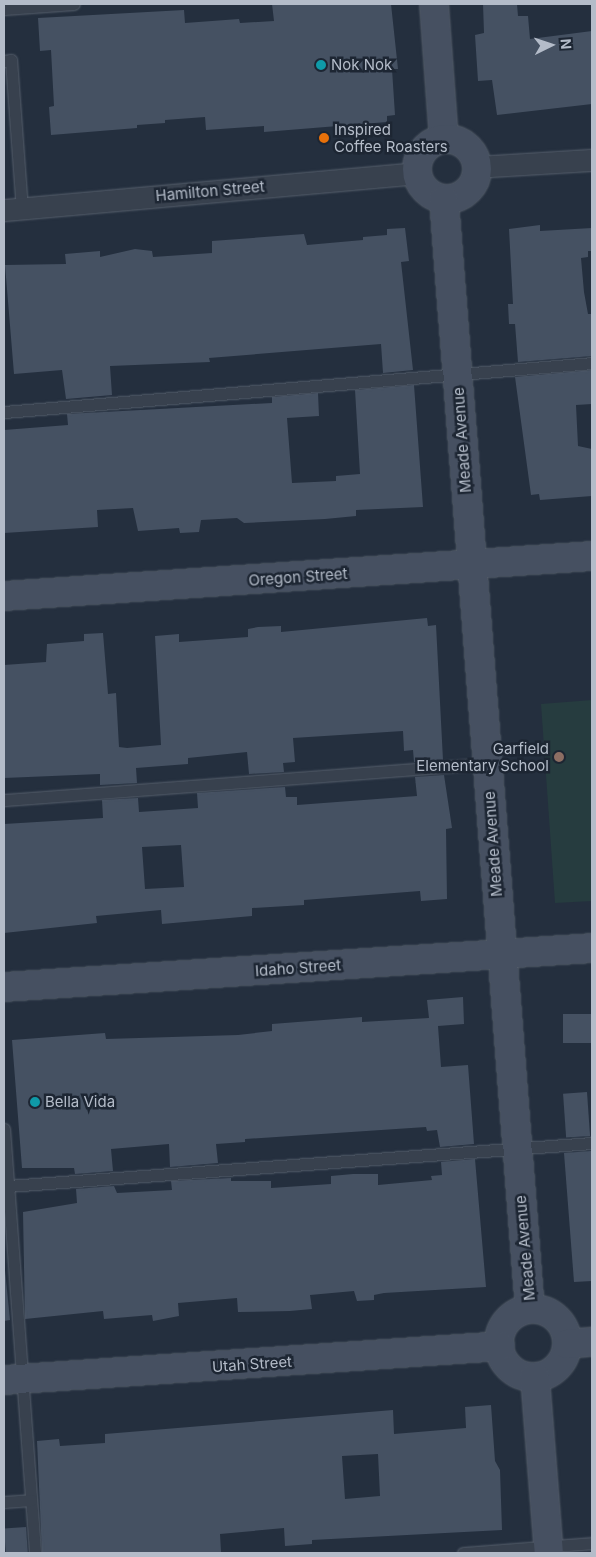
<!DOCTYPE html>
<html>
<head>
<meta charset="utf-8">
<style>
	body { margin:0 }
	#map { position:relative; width:596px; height:1557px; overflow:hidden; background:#242f3e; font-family:Inter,sans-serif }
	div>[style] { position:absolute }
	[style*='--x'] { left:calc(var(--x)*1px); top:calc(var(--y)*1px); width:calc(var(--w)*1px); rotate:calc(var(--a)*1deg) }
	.green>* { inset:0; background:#263c3f }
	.building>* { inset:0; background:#455162; transform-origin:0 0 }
	.roads { filter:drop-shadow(0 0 1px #565f6c) drop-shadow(0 0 1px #565f6c) }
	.lane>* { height:11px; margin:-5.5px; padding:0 5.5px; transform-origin:5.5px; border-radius:5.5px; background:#38414e }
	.street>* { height:21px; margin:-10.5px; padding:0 10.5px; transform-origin:10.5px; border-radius:10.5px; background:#38414e }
	.secondary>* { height:28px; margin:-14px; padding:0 14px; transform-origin:14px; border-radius:14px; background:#465061 }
	.secondary>.ring { margin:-14px; padding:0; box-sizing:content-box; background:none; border:28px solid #465061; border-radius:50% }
	.dots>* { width:14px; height:14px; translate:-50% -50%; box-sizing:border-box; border:2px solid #1d2633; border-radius:50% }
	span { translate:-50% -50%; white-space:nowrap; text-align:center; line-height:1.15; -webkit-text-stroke:5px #1d2633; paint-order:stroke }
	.poi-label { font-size:15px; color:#b4bcc9 }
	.left { translate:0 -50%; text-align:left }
	.right { translate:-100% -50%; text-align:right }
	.street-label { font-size:15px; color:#b4bcc9 }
	.frame { position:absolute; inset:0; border:5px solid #b4bcc9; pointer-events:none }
	.north { position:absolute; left:526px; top:20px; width:50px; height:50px; -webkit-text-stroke:4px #1d2633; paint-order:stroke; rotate:86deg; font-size:14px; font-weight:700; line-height:20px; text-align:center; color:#b4bcc9 }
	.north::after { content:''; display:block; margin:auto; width:18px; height:22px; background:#b4bcc9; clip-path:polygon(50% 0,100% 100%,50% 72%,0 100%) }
</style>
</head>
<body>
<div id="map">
	<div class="green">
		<i style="clip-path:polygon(592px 700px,592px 901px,555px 903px,541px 704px)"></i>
	</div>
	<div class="building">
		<i style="clip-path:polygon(272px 4px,391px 4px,398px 69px,392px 69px,395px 115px,387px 116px,387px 122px,264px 132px,264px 126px,206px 130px,205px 117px,165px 120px,165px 123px,137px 125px,137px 128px,51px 135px,49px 107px,54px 106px,51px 50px,40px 51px,38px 18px,184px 10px,185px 23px,239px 19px,240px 23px,274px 21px)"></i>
		<i style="clip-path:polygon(483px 4px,517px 4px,518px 16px,528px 16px,530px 39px,592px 31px,592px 104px,497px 115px,492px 80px,478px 81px,475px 35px,484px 33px)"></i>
		<i style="clip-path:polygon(540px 225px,540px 231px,592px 228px,592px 251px,588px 251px,588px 257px,581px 258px,584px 292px,588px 314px,592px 314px,592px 356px,518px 362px,515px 324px,509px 324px,508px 304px,513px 304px,509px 229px)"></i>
		<i style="clip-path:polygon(405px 228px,409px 261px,401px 262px,413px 370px,383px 373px,381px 344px,209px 358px,210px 362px,110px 366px,112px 395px,66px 399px,62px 370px,14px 374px,5px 265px,66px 264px,65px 254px,100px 251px,100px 257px,135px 249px,152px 251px,153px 257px,212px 253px,212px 241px,304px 234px,307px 245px,363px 240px,363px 237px,387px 235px,387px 229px)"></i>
		<i style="clip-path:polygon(592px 370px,592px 404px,576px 405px,578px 446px,592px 449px,592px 496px,540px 500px,539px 494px,531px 495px,515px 377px)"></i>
		<i style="clip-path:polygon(414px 385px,423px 507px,356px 510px,356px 516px,325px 519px,244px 523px,237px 518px,201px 520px,199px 532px,180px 533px,179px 528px,138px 531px,133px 508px,97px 510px,98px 527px,4px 533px,4px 430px,68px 425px,67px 414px,272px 403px,272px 397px,318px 393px,319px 416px,287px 418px,292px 483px,336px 481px,336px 476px,360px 474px,355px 390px)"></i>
		<i style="clip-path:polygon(427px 618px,428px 626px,436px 625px,443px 760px,414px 762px,413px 750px,404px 751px,403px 731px,293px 738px,295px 762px,283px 763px,284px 772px,249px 774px,247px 752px,188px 758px,188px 764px,136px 768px,137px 783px,100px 785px,100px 774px,4px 778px,4px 665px,46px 662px,47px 644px,84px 641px,84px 634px,103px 633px,108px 694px,116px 693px,119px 747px,127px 748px,161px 745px,155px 636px,179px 634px,179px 642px,248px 637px,248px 629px,258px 627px,281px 626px,281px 632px)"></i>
		<i style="clip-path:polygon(evenodd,444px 775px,452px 828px,446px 829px,447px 899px,421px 901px,420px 891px,304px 900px,304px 905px,252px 908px,252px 916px,162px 924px,161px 910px,96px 916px,97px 923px,4px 933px,4px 824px,103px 818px,102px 800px,138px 798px,139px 812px,198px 808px,197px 793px,285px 787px,286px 797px,297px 797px,297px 805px,417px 796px,415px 777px,444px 775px,181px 845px,184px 887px,145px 889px,142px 847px,181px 845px)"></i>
		<i style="clip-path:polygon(463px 997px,464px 1024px,438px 1026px,441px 1067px,468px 1065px,474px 1144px,440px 1147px,437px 1130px,427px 1131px,426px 1127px,245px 1139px,245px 1142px,216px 1144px,218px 1163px,170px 1167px,169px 1144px,111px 1149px,113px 1171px,75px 1174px,74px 1168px,22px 1168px,12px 1040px,105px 1033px,106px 1039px,238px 1035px,272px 1031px,272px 1024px,362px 1017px,362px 1022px,429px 1018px,427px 1000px)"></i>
		<i style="left:592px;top:1014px;width:29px;height:29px;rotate:90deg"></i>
		<i style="left:587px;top:1092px;width:44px;height:24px;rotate:86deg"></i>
		<i style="clip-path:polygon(591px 1151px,592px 1281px,574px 1282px,564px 1153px)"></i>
		<i style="clip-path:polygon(475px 1159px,486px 1287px,384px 1293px,374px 1295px,374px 1300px,357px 1301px,354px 1291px,310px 1295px,312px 1309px,290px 1311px,238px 1312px,237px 1298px,178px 1303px,179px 1316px,153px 1321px,152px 1315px,104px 1319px,103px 1311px,25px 1319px,23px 1212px,77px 1203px,76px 1189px,114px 1186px,117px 1193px,172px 1190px,171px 1181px,231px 1178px,231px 1181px,271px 1181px,271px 1188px,331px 1184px,331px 1176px,353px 1174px,378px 1174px,378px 1185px,432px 1180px,431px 1176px,442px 1175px,441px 1162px)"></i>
		<i style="clip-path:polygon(4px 1260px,10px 1320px,4px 1321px)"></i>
		<i style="clip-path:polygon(evenodd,491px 1405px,495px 1461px,500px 1470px,502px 1530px,312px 1540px,312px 1544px,285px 1546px,284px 1528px,220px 1534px,221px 1552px,42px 1553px,37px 1441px,59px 1439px,60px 1446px,105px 1443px,105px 1434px,393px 1410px,394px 1434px,466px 1428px,465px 1407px,491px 1405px,378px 1454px,380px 1496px,345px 1499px,342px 1456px,378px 1454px)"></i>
		<i style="left:26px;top:1527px;width:26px;height:22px;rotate:86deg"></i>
	</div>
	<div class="roads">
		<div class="lane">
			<i style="--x:4;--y:9;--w:70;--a:-4.1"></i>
			<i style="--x:4;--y:61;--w:7;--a:-8"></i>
			<i style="--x:11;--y:60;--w:149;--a:85.8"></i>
			<i style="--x:4;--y:412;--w:590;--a:-4.76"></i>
			<i style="--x:4;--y:800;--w:484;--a:-4.3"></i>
			<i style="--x:4;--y:1129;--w:425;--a:85.8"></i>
			<i style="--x:8;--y:1186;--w:586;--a:-4.21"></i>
			<i style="--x:4;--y:1502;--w:27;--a:-4"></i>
			<i style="--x:463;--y:1553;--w:129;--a:-4.4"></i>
		</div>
		<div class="street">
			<i style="--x:476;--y:167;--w:116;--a:-3.5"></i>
			<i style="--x:4;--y:210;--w:414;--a:-5.1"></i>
		</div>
		<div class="secondary">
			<i style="--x:434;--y:4;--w:135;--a:85.8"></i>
			<i class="ring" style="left:417px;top:139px;width:32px;height:32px"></i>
			<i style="--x:444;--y:200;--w:1112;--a:85.57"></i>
			<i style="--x:4;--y:596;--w:589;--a:-3.89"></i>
			<i style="--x:4;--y:987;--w:589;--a:-3.79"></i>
			<i class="ring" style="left:499px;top:1309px;width:40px;height:40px"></i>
			<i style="--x:567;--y:1344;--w:25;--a:-5"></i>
			<i style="--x:535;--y:1377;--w:177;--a:85.5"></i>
			<i style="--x:4;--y:1380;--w:497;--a:-3.9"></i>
		</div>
	</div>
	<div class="dots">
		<i style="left:321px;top:65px;background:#0f9aa8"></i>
		<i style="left:324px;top:138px;background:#e8710a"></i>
		<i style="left:559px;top:757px;background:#8d6e63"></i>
		<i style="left:35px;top:1102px;background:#0f9aa8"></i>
	</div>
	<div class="poi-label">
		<span class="left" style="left:331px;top:65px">Nok Nok</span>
		<span class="left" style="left:334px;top:138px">Inspired<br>Coffee Roasters</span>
		<span class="right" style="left:549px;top:757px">Garfield<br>Elementary School</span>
		<span class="left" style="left:45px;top:1102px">Bella Vida</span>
	</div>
	<div class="street-label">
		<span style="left:210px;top:191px;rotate:-5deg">Hamilton Street</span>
		<span style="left:462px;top:440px;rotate:-94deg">Meade Avenue</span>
		<span style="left:298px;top:577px;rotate:-4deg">Oregon Street</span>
		<span style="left:493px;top:844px;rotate:-94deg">Meade Avenue</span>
		<span style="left:298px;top:968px;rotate:-4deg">Idaho Street</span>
		<span style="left:525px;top:1248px;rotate:-95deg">Meade Avenue</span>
		<span style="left:252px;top:1364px;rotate:-4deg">Utah Street</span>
	</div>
	<div class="frame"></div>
	<div class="north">N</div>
</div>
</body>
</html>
